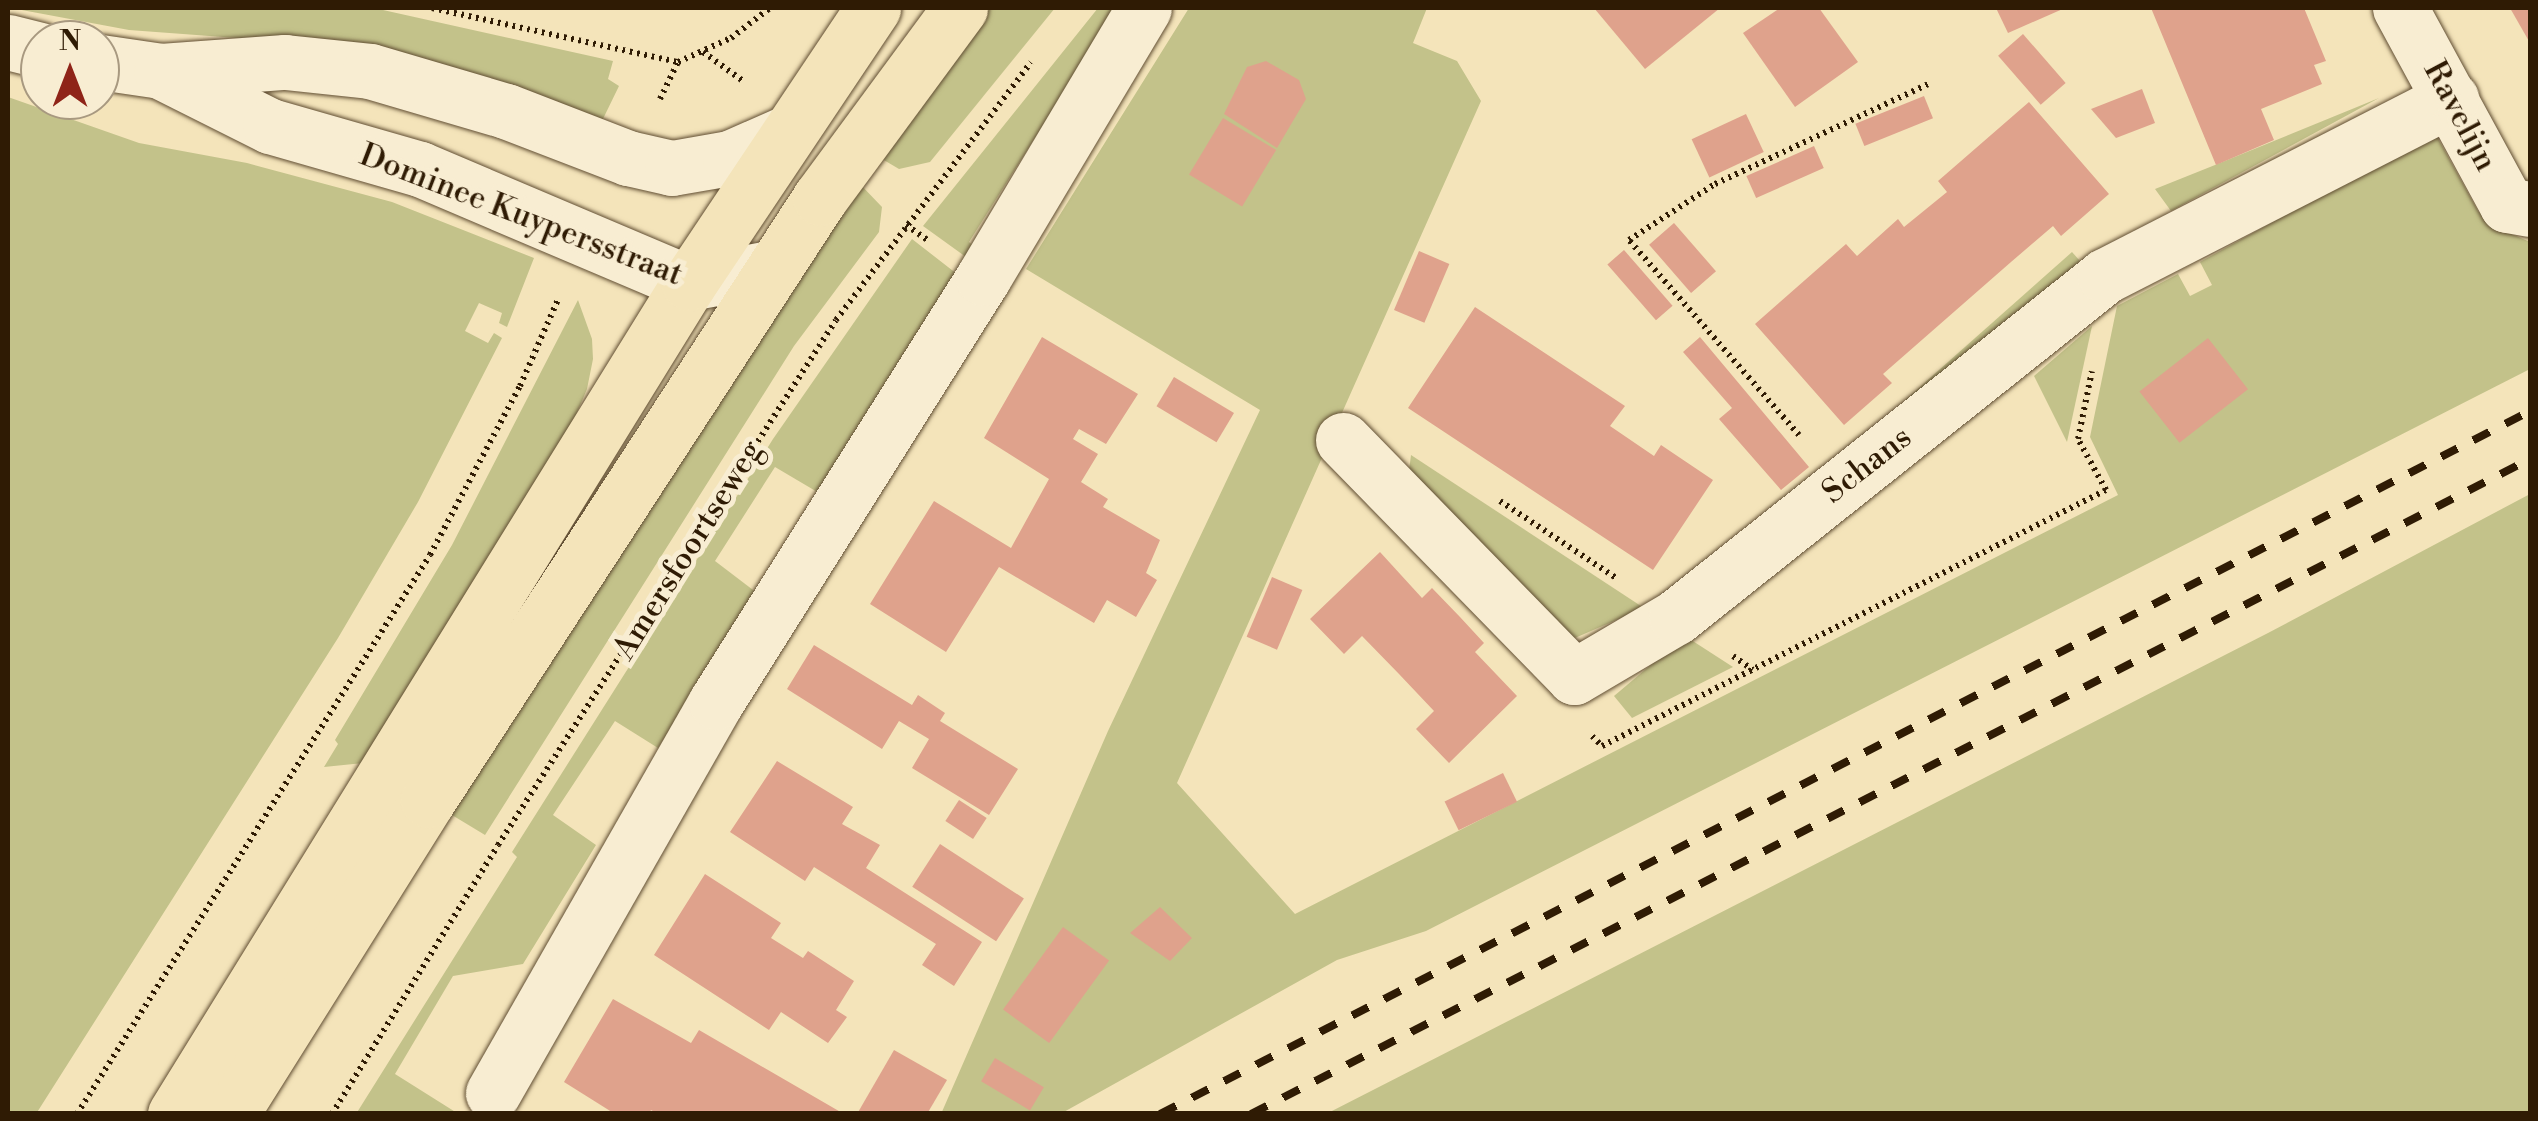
<!DOCTYPE html>
<html>
<head>
<meta charset="utf-8">
<style>
	body { margin:0 }
	#map { position:relative; width:2538px; height:1121px; overflow:hidden; background:#f4e4ba; font-family:"Libre Bodoni",serif }
	div>[style] { position:absolute }
	[style*='--x'] { left:calc(var(--x)*1px); top:calc(var(--y)*1px); width:calc(var(--w)*1px); rotate:calc(var(--a)*1deg) }
	.green>* { inset:0; background:#c3c28a }
	.building>* { inset:0; background:#dfa28c; transform-origin:0 0 }
	.path>* { height:6px; margin-top:-3px; transform-origin:0; background:repeating-linear-gradient(90deg,#2f1b04 0 2.5px,transparent 0 7.5px) }
	.roads { filter:drop-shadow(0 0 2px #604d32) drop-shadow(0 0 2px #604d32) }
	.street>* { height:55px; margin:-27.5px; padding:0 27.5px; transform-origin:27.5px; border-radius:27.5px; background:#f8edd2 }
	.primary>* { height:55px; margin:-27.5px; padding:0 27.5px; transform-origin:27.5px; border-radius:27.5px; background:#f4e4ba }
	.rail>* { height:8px; margin-top:-4px; transform-origin:0; background:repeating-linear-gradient(90deg,#2f1b04 0 18px,transparent 0 36px) }
	span { translate:-50% -50%; white-space:nowrap; text-align:center; line-height:1.15; -webkit-text-stroke:10px #f8edd2; paint-order:stroke }
	.street-label { font-size:32px; color:#2f1b04 }
	.frame { position:absolute; inset:0; border:10px solid #2f1b04; pointer-events:none }
	.north { position:absolute; left:20px; top:20px; width:100px; height:100px; box-sizing:border-box; background:#f8edd2; border:2px solid #a89980; border-radius:50%; rotate:0deg; font-size:28px; font-weight:700; line-height:40px; text-align:center; color:#2f1b04 }
	.north::after { content:''; display:block; margin:auto; width:35px; height:45px; background:#8f2418; clip-path:polygon(50% 0,100% 100%,50% 72%,0 100%) }
</style>
</head>
<body>
<div id="map">
	<div class="green">
		<i style="clip-path:polygon(11px 8px,374px 8px,613px 61px,608px 79px,619px 86px,601px 123px,237px 38px,129px 30px)"></i>
		<i style="clip-path:polygon(986px 8px,1055px 8px,930px 162px,899px 169px,877px 156px)"></i>
		<i style="clip-path:polygon(1098px 8px,1117px 8px,969px 242px,974px 246px,966px 257px,923px 226px)"></i>
		<i style="clip-path:polygon(1189px 8px,1427px 8px,1413px 43px,1457px 61px,1481px 101px,1177px 783px,1295px 914px,2118px 495px,2090px 437px,2117px 306px,2178px 274px,2190px 296px,2212px 285px,2200px 262px,2435px 133px,2478px 211px,2498px 228px,2530px 242px,2530px 369px,1426px 931px,1337px 960px,1062px 1113px,941px 1114px,1108px 731px,1260px 410px,1026px 269px)"></i>
		<i style="clip-path:polygon(8px 97px,139px 143px,247px 163px,392px 202px,534px 258px,507px 327px,499px 323px,502px 313px,479px 303px,465px 331px,488px 343px,494px 333px,502px 338px,418px 502px,338px 638px,36px 1114px,8px 1113px)"></i>
		<i style="clip-path:polygon(2379px 98px,2171px 211px,2155px 189px,2215px 165px)"></i>
		<i style="clip-path:polygon(858px 182px,882px 207px,879px 232px,794px 346px,485px 835px,447px 812px)"></i>
		<i style="clip-path:polygon(912px 239px,957px 274px,819px 493px,775px 467px,715px 561px,757px 593px,658px 748px,615px 721px,553px 815px,596px 845px,523px 964px,453px 976px,395px 1074px,457px 1113px,356px 1114px,517px 857px,512px 852px,773px 439px)"></i>
		<i style="clip-path:polygon(2072px 252px,2080px 261px,1911px 408px,1904px 401px)"></i>
		<i style="clip-path:polygon(578px 300px,592px 339px,593px 359px,587px 389px,564px 443px,373px 762px,324px 767px,338px 744px,335px 740px,452px 545px)"></i>
		<i style="clip-path:polygon(2092px 326px,2067px 442px,2034px 376px)"></i>
		<i style="clip-path:polygon(1411px 455px,1644px 608px,1561px 644px,1407px 486px)"></i>
		<i style="clip-path:polygon(2530px 494px,2530px 1113px,1328px 1113px,2268px 633px)"></i>
		<i style="clip-path:polygon(1685px 636px,1733px 667px,1632px 718px,1614px 696px)"></i>
	</div>
	<div class="building">
		<i style="clip-path:polygon(1594px 8px,1720px 8px,1645px 69px)"></i>
		<i style="clip-path:polygon(1780px 8px,1819px 8px,1858px 62px,1795px 107px,1743px 33px)"></i>
		<i style="clip-path:polygon(1996px 8px,2065px 8px,2008px 33px)"></i>
		<i style="clip-path:polygon(2151px 8px,2304px 8px,2326px 61px,2314px 65px,2322px 84px,2261px 109px,2274px 140px,2216px 165px)"></i>
		<i style="clip-path:polygon(2510px 8px,2530px 8px,2530px 43px)"></i>
		<i style="left:2023px;top:34px;width:65px;height:33px;rotate:49deg"></i>
		<i style="clip-path:polygon(1266px 61px,1299px 80px,1306px 99px,1277px 148px,1224px 114px,1247px 67px)"></i>
		<i style="clip-path:polygon(2142px 89px,2155px 123px,2116px 138px,2091px 109px)"></i>
		<i style="left:1924px;top:96px;width:24px;height:74px;rotate:68deg"></i>
		<i style="clip-path:polygon(2029px 102px,2109px 194px,2061px 236px,2053px 226px,2011px 262px,1883px 374px,1892px 383px,1844px 425px,1755px 324px,1846px 244px,1857px 256px,1898px 219px,1904px 227px,1947px 192px,1938px 181px)"></i>
		<i style="left:1746px;top:114px;width:42px;height:60px;rotate:65deg"></i>
		<i style="left:1223px;top:118px;width:62px;height:66px;rotate:31deg"></i>
		<i style="left:1814px;top:146px;width:24px;height:74px;rotate:66deg"></i>
		<i style="left:1674px;top:223px;width:64px;height:33px;rotate:49deg"></i>
		<i style="left:1624px;top:250px;width:74px;height:22px;rotate:49deg"></i>
		<i style="left:1419px;top:251px;width:33px;height:64px;rotate:23deg"></i>
		<i style="clip-path:polygon(1475px 307px,1625px 406px,1610px 426px,1654px 456px,1661px 445px,1713px 480px,1653px 570px,1408px 408px)"></i>
		<i style="clip-path:polygon(1042px 337px,1138px 394px,1106px 444px,1079px 429px,1073px 439px,1098px 454px,1081px 482px,1108px 499px,1103px 507px,1160px 540px,1146px 573px,1157px 580px,1136px 617px,1107px 600px,1094px 623px,999px 567px,946px 652px,870px 604px,934px 501px,1011px 548px,1049px 479px,984px 438px)"></i>
		<i style="clip-path:polygon(1700px 337px,1809px 467px,1781px 490px,1719px 419px,1732px 408px,1683px 352px)"></i>
		<i style="left:2208px;top:338px;width:65px;height:87px;rotate:52deg"></i>
		<i style="left:1174px;top:377px;width:70px;height:34px;rotate:31deg"></i>
		<i style="clip-path:polygon(1380px 552px,1422px 598px,1432px 588px,1460px 617px,1484px 643px,1475px 652px,1517px 696px,1449px 763px,1416px 729px,1434px 711px,1399px 674px,1362px 636px,1344px 654px,1310px 619px)"></i>
		<i style="left:1272px;top:577px;width:33px;height:65px;rotate:23deg"></i>
		<i style="clip-path:polygon(814px 645px,912px 705px,918px 695px,945px 713px,940px 721px,1018px 769px,989px 815px,912px 768px,929px 739px,899px 721px,882px 749px,787px 689px)"></i>
		<i style="clip-path:polygon(777px 761px,853px 807px,842px 824px,880px 845px,866px 868px,982px 942px,954px 986px,922px 965px,936px 944px,814px 867px,805px 881px,730px 832px)"></i>
		<i style="left:1503px;top:773px;width:32px;height:65px;rotate:64deg"></i>
		<i style="left:959px;top:800px;width:33px;height:25px;rotate:33deg"></i>
		<i style="left:940px;top:844px;width:100px;height:51px;rotate:33deg"></i>
		<i style="clip-path:polygon(705px 874px,781px 923px,771px 938px,803px 958px,808px 951px,854px 981px,836px 1010px,847px 1017px,828px 1043px,781px 1012px,769px 1030px,654px 955px)"></i>
		<i style="clip-path:polygon(1160px 907px,1192px 938px,1170px 961px,1130px 933px)"></i>
		<i style="left:1063px;top:927px;width:57px;height:102px;rotate:36deg"></i>
		<i style="clip-path:polygon(613px 999px,691px 1043px,699px 1030px,844px 1114px,658px 1114px,651px 1110px,649px 1114px,615px 1114px,564px 1082px)"></i>
		<i style="clip-path:polygon(894px 1050px,947px 1080px,927px 1114px,857px 1114px)"></i>
		<i style="left:995px;top:1058px;width:57px;height:27px;rotate:31deg"></i>
	</div>
	<div class="path">
		<i style="--x:432;--y:8;--w:252;--a:12.4"></i>
		<i style="--x:703;--y:52;--w:49;--a:35.9"></i>
		<i style="--x:660;--y:99;--w:41;--a:-64.1"></i>
		<i style="--x:678;--y:62;--w:58;--a:-24.4"></i>
		<i style="--x:731;--y:38;--w:49;--a:-37.6"></i>
		<i style="--x:906;--y:225;--w:28;--a:35"></i>
		<i style="--x:1799;--y:435;--w:259;--a:-131.1"></i>
		<i style="--x:1629;--y:240;--w:103;--a:-33.1"></i>
		<i style="--x:1715;--y:184;--w:235;--a:-25.1"></i>
		<i style="--x:1500;--y:501;--w:138;--a:33.5"></i>
		<i style="--x:1733;--y:656;--w:24;--a:35"></i>
		<i style="--x:1592;--y:736;--w:14;--a:45"></i>
		<i style="--x:1602;--y:746;--w:565;--a:-26.93"></i>
		<i style="--x:2106;--y:490;--w:58;--a:-118.8"></i>
		<i style="--x:2078;--y:439;--w:69;--a:-78.4"></i>
		<i style="--x:77;--y:1114;--w:661;--a:-57.73"></i>
		<i style="--x:430;--y:555;--w:191;--a:-62"></i>
		<i style="--x:520;--y:386;--w:97;--a:-66.3"></i>
		<i style="--x:332;--y:1114;--w:316;--a:-58.3"></i>
		<i style="--x:498;--y:845;--w:624;--a:-57.23"></i>
		<i style="--x:836;--y:320;--w:323;--a:-52.9"></i>
	</div>
	<div class="roads">
		<div class="street">
			<i style="--x:2400;--y:8;--w:224;--a:61.5"></i>
			<i style="--x:2507;--y:205;--w:23;--a:10"></i>
			<i style="--x:8;--y:42;--w:33;--a:14"></i>
			<i style="--x:100;--y:62;--w:62;--a:8.4"></i>
			<i style="--x:161;--y:71;--w:124;--a:-4.2"></i>
			<i style="--x:285;--y:62;--w:85;--a:6"></i>
			<i style="--x:370;--y:71;--w:142;--a:16.4"></i>
			<i style="--x:506;--y:111;--w:131;--a:21.1"></i>
			<i style="--x:628;--y:158;--w:45;--a:12.8"></i>
			<i style="--x:672;--y:168;--w:59;--a:-9.8"></i>
			<i style="--x:730;--y:158;--w:64;--a:-23.8"></i>
			<i style="--x:162;--y:72;--w:121;--a:26.6"></i>
			<i style="--x:270;--y:126;--w:156;--a:16"></i>
			<i style="--x:420;--y:169;--w:292;--a:23"></i>
			<i style="--x:689;--y:283;--w:87;--a:-10.5"></i>
			<i style="--x:1343;--y:440;--w:331;--a:45.7"></i>
			<i style="--x:1574;--y:677;--w:118;--a:-30.5"></i>
			<i style="--x:1676;--y:617;--w:548;--a:-38.48"></i>
			<i style="--x:2105;--y:276;--w:389;--a:-27.1"></i>
			<i style="--x:493;--y:1093;--w:450;--a:-60.3"></i>
			<i style="--x:716;--y:702;--w:501;--a:-57.8"></i>
			<i style="--x:983;--y:278;--w:314;--a:-59.2"></i>
		</div>
		<div class="primary">
			<i style="--x:175;--y:1114;--w:977;--a:-58.26"></i>
			<i style="--x:689;--y:283;--w:331;--a:-56.2"></i>
			<i style="--x:231;--y:1114;--w:371;--a:-57.9"></i>
			<i style="--x:428;--y:800;--w:718;--a:-56.93"></i>
			<i style="--x:820;--y:198;--w:236;--a:-53.6"></i>
		</div>
	</div>
	<div class="rail">
		<i style="--x:1160;--y:1114;--w:1540;--a:-27.16"></i>
		<i style="--x:1251;--y:1114;--w:1437;--a:-27.12"></i>
	</div>
	<div class="street-label">
		<span style="left:2460px;top:116px;rotate:62deg">Ravelijn</span>
		<span style="left:521px;top:215px;rotate:21deg">Dominee Kuypersstraat</span>
		<span style="left:1867px;top:465px;rotate:-38deg">Schans</span>
		<span style="left:688px;top:550px;rotate:-58deg">Amersfoortseweg</span>
	</div>
	<div class="frame"></div>
	<div class="north">N</div>
</div>
</body>
</html>
